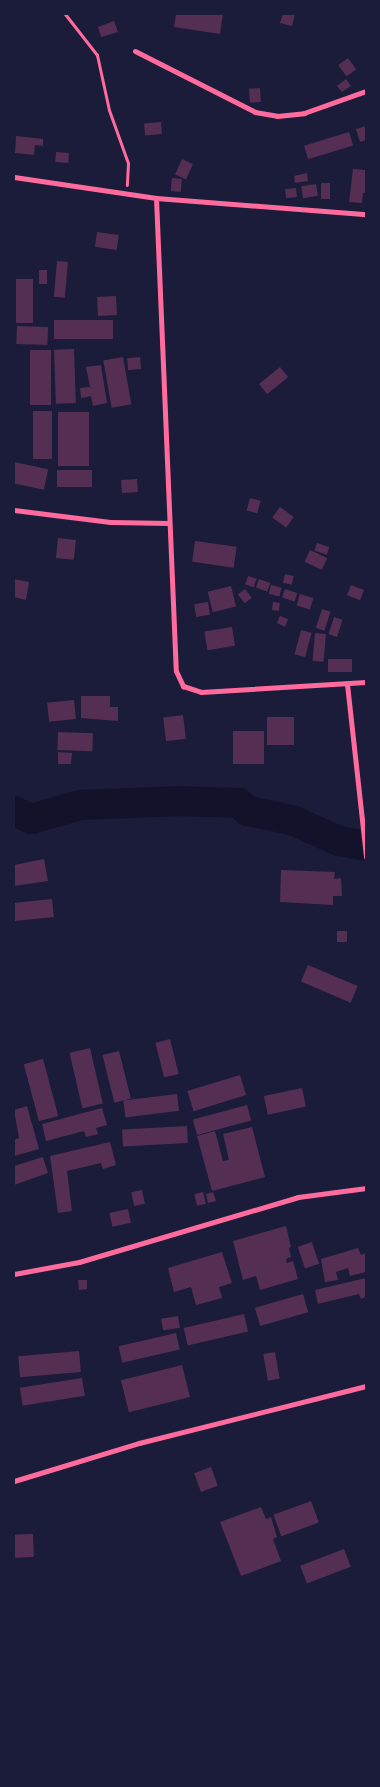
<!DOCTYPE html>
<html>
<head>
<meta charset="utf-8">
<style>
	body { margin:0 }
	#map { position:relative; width:380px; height:1787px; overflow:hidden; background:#1b1b3a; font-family:Inter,sans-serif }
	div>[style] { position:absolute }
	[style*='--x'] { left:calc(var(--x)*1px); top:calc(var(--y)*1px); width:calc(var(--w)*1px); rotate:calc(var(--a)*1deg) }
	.river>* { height:30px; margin:-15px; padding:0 15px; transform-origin:15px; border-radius:15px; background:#12122b }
	.building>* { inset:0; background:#542f53; transform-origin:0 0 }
	.path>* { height:3px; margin:-1.5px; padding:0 1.5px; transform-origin:1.5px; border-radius:1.5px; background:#ff6b9d }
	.minor>* { height:5px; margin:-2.5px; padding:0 2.5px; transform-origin:2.5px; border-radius:2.5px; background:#ff6b9d }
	span { translate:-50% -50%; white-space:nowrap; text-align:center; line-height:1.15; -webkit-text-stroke:4.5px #1b1b3a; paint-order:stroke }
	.frame { position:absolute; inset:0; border:15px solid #1b1b3a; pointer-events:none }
</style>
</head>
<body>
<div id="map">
	<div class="river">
		<i style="--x:14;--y:811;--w:19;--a:25"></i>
		<i style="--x:31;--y:819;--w:51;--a:-15.9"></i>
		<i style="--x:80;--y:805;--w:99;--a:-2.3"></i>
		<i style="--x:179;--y:801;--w:60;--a:1.9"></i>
		<i style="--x:239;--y:803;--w:12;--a:42"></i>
		<i style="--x:248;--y:811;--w:45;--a:11.6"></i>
		<i style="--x:292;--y:820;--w:51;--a:24.1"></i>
		<i style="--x:339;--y:841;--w:27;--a:10"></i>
	</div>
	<div class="building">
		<i style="clip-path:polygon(176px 14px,223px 14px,220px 34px,174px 27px)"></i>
		<i style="clip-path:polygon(283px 14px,295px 14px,292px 26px,280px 23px)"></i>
		<i style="clip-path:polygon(114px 21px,118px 32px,101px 37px,98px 27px)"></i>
		<i style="left:348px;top:58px;width:14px;height:12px;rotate:54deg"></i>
		<i style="clip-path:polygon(346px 79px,351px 86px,342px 92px,337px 86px)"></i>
		<i style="left:260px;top:88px;width:14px;height:11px;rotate:86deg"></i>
		<i style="left:161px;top:122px;width:12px;height:17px;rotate:85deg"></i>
		<i style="clip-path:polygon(366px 126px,366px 140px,360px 142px,356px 129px)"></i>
		<i style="left:349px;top:132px;width:14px;height:47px;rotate:73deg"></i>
		<i style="clip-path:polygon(16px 136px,43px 139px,43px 146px,35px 145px,34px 155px,15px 153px)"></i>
		<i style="left:56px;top:152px;width:13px;height:10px;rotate:4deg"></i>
		<i style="left:182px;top:159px;width:12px;height:17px;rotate:24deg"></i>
		<i style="clip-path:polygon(353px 169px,366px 170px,366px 193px,363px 193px,362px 203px,349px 202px)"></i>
		<i style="clip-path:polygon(307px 173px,308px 181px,295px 183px,294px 176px)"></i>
		<i style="left:172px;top:178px;width:10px;height:13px;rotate:6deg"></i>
		<i style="left:321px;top:183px;width:9px;height:16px"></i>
		<i style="left:316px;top:184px;width:12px;height:15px;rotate:81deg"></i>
		<i style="left:296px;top:188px;width:9px;height:11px;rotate:84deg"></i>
		<i style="left:97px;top:232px;width:22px;height:15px;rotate:8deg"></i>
		<i style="left:57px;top:261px;width:11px;height:36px;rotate:5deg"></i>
		<i style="left:39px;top:270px;width:8px;height:14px"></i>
		<i style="left:16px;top:279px;width:17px;height:44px"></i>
		<i style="left:116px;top:296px;width:19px;height:19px;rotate:87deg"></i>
		<i style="left:113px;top:320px;width:19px;height:59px;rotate:90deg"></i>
		<i style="left:17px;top:326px;width:31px;height:18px;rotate:2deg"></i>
		<i style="left:74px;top:349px;width:54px;height:20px;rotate:88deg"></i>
		<i style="left:30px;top:350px;width:21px;height:55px"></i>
		<i style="left:123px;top:357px;width:48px;height:20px;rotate:80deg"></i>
		<i style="left:140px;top:357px;width:12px;height:13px;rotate:85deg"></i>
		<i style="clip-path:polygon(101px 365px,107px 403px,93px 406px,91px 396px,81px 398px,80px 388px,90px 387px,86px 367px)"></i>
		<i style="left:280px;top:367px;width:13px;height:27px;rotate:51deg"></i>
		<i style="left:33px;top:411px;width:19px;height:48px"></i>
		<i style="left:58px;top:412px;width:31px;height:54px"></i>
		<i style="left:14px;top:462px;width:35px;height:21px;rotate:12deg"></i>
		<i style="left:57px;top:470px;width:35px;height:17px"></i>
		<i style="left:137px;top:479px;width:13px;height:16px;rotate:86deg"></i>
		<i style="left:250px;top:498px;width:11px;height:13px;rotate:15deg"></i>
		<i style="left:280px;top:507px;width:17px;height:13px;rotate:36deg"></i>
		<i style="left:58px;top:538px;width:18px;height:20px;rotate:6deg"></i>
		<i style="left:195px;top:541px;width:42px;height:21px;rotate:8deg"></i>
		<i style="left:317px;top:543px;width:13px;height:8px;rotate:18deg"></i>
		<i style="left:310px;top:550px;width:19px;height:13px;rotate:25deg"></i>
		<i style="left:285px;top:574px;width:9px;height:9px;rotate:13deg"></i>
		<i style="left:248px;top:576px;width:9px;height:9px;rotate:18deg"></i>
		<i style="clip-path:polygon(14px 579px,29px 582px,26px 600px,14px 597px)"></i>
		<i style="left:259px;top:579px;width:12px;height:9px;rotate:20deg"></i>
		<i style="left:271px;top:585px;width:11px;height:9px;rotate:15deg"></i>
		<i style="left:351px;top:585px;width:14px;height:11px;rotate:21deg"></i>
		<i style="left:231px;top:586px;width:21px;height:24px;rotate:76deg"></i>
		<i style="left:245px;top:589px;width:11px;height:9px;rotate:52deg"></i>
		<i style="left:285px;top:589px;width:13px;height:9px;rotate:18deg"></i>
		<i style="left:300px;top:594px;width:14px;height:12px;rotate:17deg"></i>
		<i style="left:208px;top:602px;width:13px;height:14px;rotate:81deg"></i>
		<i style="left:273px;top:602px;width:7px;height:8px;rotate:8deg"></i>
		<i style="left:322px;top:609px;width:9px;height:20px;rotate:18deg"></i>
		<i style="clip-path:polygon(280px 616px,288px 619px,285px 627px,277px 623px)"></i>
		<i style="left:334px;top:617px;width:9px;height:18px;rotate:18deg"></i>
		<i style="left:232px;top:627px;width:19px;height:28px;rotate:81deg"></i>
		<i style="left:301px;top:630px;width:11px;height:25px;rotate:15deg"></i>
		<i style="left:315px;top:633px;width:11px;height:28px;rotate:5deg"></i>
		<i style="left:328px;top:659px;width:24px;height:13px"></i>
		<i style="clip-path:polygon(81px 696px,110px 696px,110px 707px,118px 707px,118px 721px,81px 718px)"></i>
		<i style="left:74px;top:700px;width:19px;height:27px;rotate:84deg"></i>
		<i style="left:183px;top:715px;width:24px;height:20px;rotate:83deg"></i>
		<i style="left:267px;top:717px;width:27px;height:28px"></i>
		<i style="left:233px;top:731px;width:31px;height:33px"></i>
		<i style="left:58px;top:732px;width:35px;height:18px;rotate:2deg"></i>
		<i style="clip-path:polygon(58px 752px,72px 753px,71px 764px,58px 764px)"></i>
		<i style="clip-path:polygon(44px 859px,48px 881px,14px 886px,14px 865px)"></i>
		<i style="clip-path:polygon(281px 870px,335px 872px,334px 879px,341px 878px,342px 896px,333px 896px,333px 905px,280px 902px)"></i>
		<i style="left:52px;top:899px;width:18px;height:39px;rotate:84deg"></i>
		<i style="left:337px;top:931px;width:10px;height:11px"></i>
		<i style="left:308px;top:965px;width:54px;height:18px;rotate:23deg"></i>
		<i style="left:170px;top:1039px;width:36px;height:15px;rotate:76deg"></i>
		<i style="left:90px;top:1048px;width:57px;height:21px;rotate:77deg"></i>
		<i style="left:119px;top:1051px;width:49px;height:17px;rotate:76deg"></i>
		<i style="left:43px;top:1059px;width:59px;height:20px;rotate:75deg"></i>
		<i style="left:240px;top:1075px;width:21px;height:55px;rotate:73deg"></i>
		<i style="left:302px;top:1088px;width:19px;height:39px;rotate:78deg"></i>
		<i style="left:177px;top:1094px;width:17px;height:54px;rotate:83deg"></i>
		<i style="left:247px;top:1105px;width:16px;height:56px;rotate:75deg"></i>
		<i style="clip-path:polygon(27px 1106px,39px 1149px,14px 1156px,14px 1140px,19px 1138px,14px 1110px)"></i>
		<i style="clip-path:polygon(102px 1108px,107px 1125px,96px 1128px,98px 1134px,86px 1137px,84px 1131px,46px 1141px,42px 1124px)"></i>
		<i style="left:187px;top:1126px;width:17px;height:65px;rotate:87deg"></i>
		<i style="clip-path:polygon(252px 1127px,265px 1177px,212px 1191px,197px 1136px,215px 1131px,223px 1161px,229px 1160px,223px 1134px)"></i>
		<i style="clip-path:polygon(110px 1142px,116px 1165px,103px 1169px,101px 1163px,67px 1171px,72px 1211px,58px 1213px,50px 1156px)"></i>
		<i style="clip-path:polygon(43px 1157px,48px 1173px,14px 1185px,14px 1166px)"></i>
		<i style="left:142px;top:1190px;width:14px;height:11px;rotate:78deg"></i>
		<i style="left:203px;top:1192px;width:12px;height:9px;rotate:76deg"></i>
		<i style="clip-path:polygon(213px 1192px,216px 1201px,208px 1203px,206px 1194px)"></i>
		<i style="left:128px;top:1209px;width:14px;height:19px;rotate:78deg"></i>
		<i style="clip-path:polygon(286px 1226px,291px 1247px,289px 1248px,291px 1257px,286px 1259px,287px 1263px,293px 1261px,298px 1279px,260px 1290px,256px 1276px,243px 1280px,233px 1241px)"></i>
		<i style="left:312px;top:1242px;width:23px;height:15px;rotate:72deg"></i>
		<i style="clip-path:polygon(358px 1248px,361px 1255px,366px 1253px,366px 1272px,350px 1276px,348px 1268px,336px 1272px,338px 1280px,325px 1282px,321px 1259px)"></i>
		<i style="clip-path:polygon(222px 1252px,232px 1283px,219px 1287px,222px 1298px,196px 1305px,191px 1287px,174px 1292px,168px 1268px)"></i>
		<i style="clip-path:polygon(366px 1278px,366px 1297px,361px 1299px,359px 1294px,318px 1304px,315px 1290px)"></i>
		<i style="clip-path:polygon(78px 1280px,87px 1280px,87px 1289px,79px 1290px)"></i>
		<i style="left:303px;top:1294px;width:19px;height:50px;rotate:74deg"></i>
		<i style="left:244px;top:1314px;width:18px;height:62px;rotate:77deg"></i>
		<i style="left:178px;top:1316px;width:12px;height:17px;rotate:81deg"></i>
		<i style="left:176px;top:1333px;width:17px;height:59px;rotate:77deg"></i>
		<i style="left:79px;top:1351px;width:21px;height:61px;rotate:85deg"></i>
		<i style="left:275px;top:1352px;width:27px;height:12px;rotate:80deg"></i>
		<i style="left:182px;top:1365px;width:33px;height:63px;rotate:76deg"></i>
		<i style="left:82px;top:1378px;width:18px;height:63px;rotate:81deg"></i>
		<i style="left:211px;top:1467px;width:20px;height:18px;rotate:70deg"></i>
		<i style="left:311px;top:1501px;width:23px;height:40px;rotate:70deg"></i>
		<i style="clip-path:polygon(261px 1507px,266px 1519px,271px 1517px,277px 1537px,273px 1539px,281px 1561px,241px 1576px,220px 1522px)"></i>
		<i style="left:33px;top:1534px;width:23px;height:19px;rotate:88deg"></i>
		<i style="left:344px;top:1549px;width:19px;height:47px;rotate:69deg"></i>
	</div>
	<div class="path">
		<i style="--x:65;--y:14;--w:52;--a:52"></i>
		<i style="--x:97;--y:55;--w:56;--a:77.7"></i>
		<i style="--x:109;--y:110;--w:56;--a:70.3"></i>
		<i style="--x:128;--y:163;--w:22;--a:93"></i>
	</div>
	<div class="minor">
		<i style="--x:135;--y:51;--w:135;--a:26.9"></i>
		<i style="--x:255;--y:112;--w:22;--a:10"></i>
		<i style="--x:277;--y:116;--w:27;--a:-6"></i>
		<i style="--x:304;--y:113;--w:66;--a:-19.5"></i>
		<i style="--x:14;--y:177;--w:144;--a:8.4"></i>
		<i style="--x:156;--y:198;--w:211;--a:4.4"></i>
		<i style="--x:156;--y:198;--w:473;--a:87.6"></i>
		<i style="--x:176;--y:671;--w:17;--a:65"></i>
		<i style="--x:183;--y:686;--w:19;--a:18"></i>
		<i style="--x:201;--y:692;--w:165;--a:-3.5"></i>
		<i style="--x:14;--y:510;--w:97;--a:7.1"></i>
		<i style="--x:110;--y:522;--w:59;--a:1"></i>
		<i style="--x:347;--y:684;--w:174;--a:83.7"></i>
		<i style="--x:14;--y:1274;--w:66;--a:-10.5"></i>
		<i style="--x:79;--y:1262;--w:228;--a:-16.5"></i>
		<i style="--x:298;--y:1197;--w:69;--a:-7.5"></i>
		<i style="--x:14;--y:1481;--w:131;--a:-16.9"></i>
		<i style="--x:139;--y:1443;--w:234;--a:-14.1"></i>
	</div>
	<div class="frame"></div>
</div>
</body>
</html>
